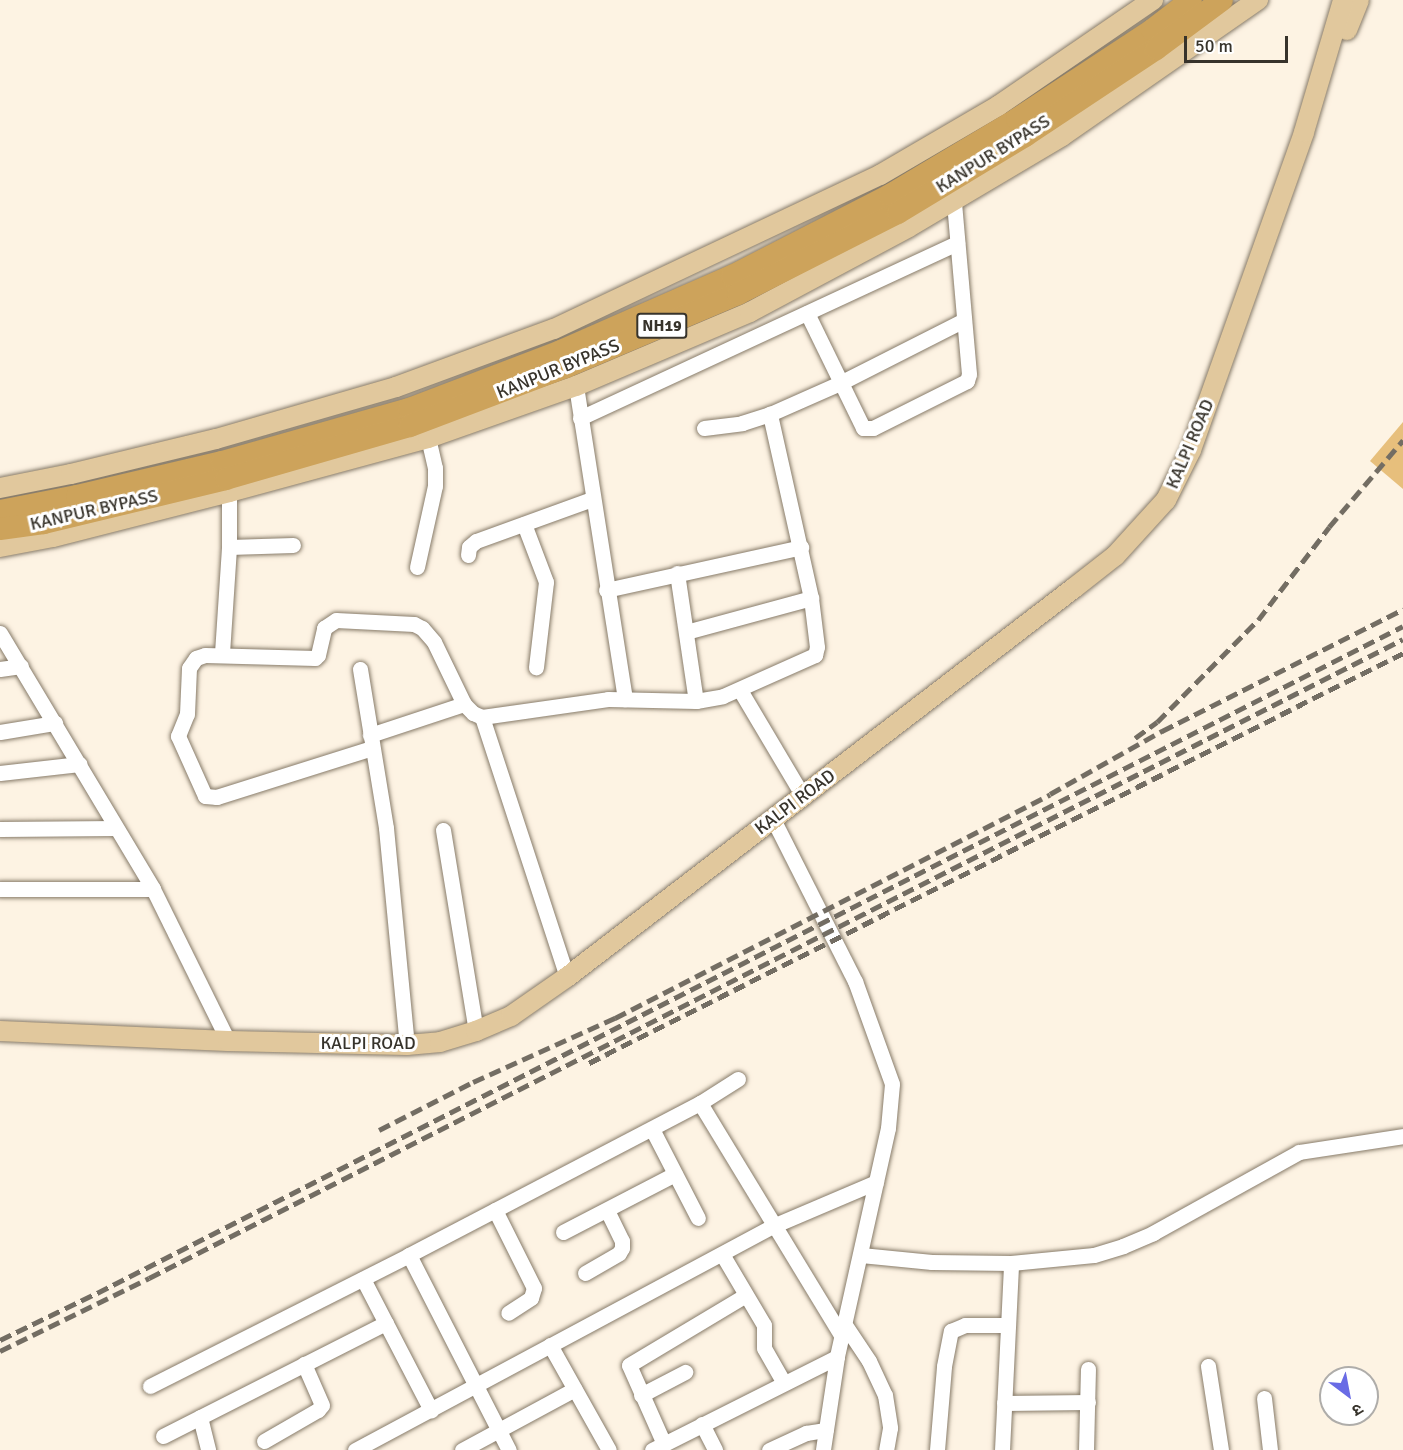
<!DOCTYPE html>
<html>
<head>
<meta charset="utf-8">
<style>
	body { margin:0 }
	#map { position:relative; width:1403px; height:1450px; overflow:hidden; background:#fdf3e3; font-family:Signika,"Noto Sans Devanagari",sans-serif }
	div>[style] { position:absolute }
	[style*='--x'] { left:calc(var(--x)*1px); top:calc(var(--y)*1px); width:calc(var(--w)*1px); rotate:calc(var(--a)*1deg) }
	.building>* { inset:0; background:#e7bf7c }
	.roads { filter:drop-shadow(0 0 2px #877b69) drop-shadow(0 0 2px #877b69) }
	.minor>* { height:15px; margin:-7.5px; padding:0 7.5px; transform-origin:7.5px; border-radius:7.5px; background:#fff }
	.major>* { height:20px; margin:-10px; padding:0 10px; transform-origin:10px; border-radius:10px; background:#e1c89d }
	.highway>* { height:22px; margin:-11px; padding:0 11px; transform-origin:11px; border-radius:11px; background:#cda35b }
	.rail>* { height:4.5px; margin-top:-2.25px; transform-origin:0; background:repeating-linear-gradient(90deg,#736d63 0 12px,transparent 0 18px) }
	span { translate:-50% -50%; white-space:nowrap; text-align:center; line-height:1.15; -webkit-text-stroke:6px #fff; paint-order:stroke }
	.shield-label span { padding:2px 4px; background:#fff; border:2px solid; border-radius:4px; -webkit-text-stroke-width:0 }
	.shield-label { font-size:16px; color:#37332b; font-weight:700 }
	.street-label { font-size:18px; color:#37332b }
	.north { position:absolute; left:1319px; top:1366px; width:60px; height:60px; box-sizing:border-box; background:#fff; border:2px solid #afadaa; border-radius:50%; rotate:148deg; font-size:16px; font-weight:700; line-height:24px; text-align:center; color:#37332b }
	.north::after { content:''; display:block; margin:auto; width:21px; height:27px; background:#696be5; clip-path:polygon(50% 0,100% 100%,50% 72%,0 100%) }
	.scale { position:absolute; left:1184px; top:36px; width:104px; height:27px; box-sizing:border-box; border:3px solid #37332b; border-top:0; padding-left:8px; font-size:18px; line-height:21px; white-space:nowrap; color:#37332b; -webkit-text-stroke:4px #fff; paint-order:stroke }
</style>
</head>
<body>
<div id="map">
	<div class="building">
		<i style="clip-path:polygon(1403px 422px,1403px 489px,1370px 461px)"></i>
	</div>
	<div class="roads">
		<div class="minor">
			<i style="--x:807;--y:313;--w:128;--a:64"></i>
			<i style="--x:863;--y:428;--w:10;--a:0"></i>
			<i style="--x:873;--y:428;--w:105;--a:-26.6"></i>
			<i style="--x:967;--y:381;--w:7;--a:-74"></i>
			<i style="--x:969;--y:374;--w:174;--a:-95"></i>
			<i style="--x:576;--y:386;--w:317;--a:81.1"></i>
			<i style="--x:580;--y:418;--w:416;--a:-24.9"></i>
			<i style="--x:704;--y:428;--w:38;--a:-7"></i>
			<i style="--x:742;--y:423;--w:29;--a:-18"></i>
			<i style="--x:770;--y:414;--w:77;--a:-23.9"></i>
			<i style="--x:840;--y:383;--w:139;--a:-26.9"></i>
			<i style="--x:524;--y:524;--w:62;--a:69.2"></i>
			<i style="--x:546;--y:582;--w:86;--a:96.7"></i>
			<i style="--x:229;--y:547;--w:64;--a:-1.8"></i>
			<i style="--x:468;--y:555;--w:8;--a:-83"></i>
			<i style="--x:469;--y:547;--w:9;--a:-41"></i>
			<i style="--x:476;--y:541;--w:123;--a:-19.9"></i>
			<i style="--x:417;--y:567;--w:83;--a:-77.5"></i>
			<i style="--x:435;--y:486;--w:18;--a:-90"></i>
			<i style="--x:435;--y:468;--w:31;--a:-103"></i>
			<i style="--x:677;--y:573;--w:129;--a:81.6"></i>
			<i style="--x:606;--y:590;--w:200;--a:-12.4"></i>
			<i style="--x:686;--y:632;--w:130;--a:-15.2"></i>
			<i style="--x:0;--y:633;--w:298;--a:59.1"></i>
			<i style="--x:153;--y:889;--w:169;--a:63.7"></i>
			<i style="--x:222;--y:653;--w:106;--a:-86.2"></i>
			<i style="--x:229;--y:547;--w:55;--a:-90"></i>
			<i style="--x:0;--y:669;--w:21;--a:-8"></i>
			<i style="--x:360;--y:669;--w:161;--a:80.7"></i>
			<i style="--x:386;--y:828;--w:218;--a:84.5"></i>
			<i style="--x:740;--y:690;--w:123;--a:59.3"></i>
			<i style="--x:482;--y:717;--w:274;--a:71.9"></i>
			<i style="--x:0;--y:732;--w:56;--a:-9.3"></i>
			<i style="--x:370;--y:735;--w:99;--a:-18.3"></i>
			<i style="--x:372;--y:748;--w:163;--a:162.5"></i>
			<i style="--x:217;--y:797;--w:12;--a:-175"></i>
			<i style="--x:205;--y:796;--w:66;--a:-114.2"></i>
			<i style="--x:178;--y:736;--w:24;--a:-68"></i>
			<i style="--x:187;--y:714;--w:46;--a:-87.5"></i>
			<i style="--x:189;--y:668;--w:12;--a:-55"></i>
			<i style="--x:196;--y:658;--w:9;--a:-18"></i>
			<i style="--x:205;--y:655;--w:110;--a:1.6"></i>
			<i style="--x:315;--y:658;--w:4;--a:-45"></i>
			<i style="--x:318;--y:655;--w:28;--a:-77"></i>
			<i style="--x:324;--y:628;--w:14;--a:-34"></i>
			<i style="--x:336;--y:620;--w:78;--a:2.9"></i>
			<i style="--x:414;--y:624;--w:9;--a:27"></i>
			<i style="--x:422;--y:628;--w:18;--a:49"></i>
			<i style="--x:434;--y:642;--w:69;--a:64.2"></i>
			<i style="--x:464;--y:704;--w:13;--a:45"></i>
			<i style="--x:473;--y:713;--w:10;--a:24"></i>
			<i style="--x:482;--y:717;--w:127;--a:-8.1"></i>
			<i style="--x:608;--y:699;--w:88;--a:1.3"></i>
			<i style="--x:696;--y:701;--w:27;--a:-10"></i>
			<i style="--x:723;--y:696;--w:101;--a:-24"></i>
			<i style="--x:815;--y:655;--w:8;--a:-76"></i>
			<i style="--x:817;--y:647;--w:49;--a:-97"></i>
			<i style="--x:811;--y:598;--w:189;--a:-102.6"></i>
			<i style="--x:0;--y:773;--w:80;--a:-6.5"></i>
			<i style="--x:773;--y:819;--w:182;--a:63.2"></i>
			<i style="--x:855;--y:981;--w:109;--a:70.2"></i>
			<i style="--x:892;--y:1084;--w:44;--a:95.2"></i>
			<i style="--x:888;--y:1128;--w:235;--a:102.6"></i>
			<i style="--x:837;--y:1357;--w:94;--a:98.6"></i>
			<i style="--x:0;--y:829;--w:116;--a:-0.5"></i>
			<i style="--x:443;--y:830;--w:204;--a:80.7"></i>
			<i style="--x:0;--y:889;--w:153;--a:0"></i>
			<i style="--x:700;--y:1103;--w:45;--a:-32.3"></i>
			<i style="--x:652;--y:1129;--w:100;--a:62.7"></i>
			<i style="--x:495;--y:1210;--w:87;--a:63.4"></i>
			<i style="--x:534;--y:1288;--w:10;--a:107"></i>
			<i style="--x:531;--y:1298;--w:27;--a:147"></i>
			<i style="--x:563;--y:1232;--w:126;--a:-27.4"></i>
			<i style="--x:722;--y:1254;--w:82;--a:59.4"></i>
			<i style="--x:764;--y:1325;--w:23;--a:90"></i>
			<i style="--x:764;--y:1348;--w:40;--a:60.3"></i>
			<i style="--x:409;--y:1255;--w:219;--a:62.9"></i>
			<i style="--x:861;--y:1255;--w:71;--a:5.6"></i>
			<i style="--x:932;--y:1262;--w:79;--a:0.7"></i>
			<i style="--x:1011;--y:1263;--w:83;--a:-5.5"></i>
			<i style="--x:1094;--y:1255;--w:30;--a:-17"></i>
			<i style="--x:1123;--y:1246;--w:33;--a:-23"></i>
			<i style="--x:1153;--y:1233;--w:167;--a:-29"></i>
			<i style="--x:1299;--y:1152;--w:105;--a:-8.7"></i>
			<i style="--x:585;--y:1273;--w:39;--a:-30"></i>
			<i style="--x:619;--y:1253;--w:6;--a:-59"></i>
			<i style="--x:622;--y:1248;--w:7;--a:-90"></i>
			<i style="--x:622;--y:1241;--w:34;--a:-116"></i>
			<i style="--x:363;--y:1279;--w:148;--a:62.6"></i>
			<i style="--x:845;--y:1325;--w:43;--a:56.3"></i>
			<i style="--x:869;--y:1361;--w:38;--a:65"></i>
			<i style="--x:885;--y:1395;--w:33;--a:81"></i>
			<i style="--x:890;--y:1428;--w:22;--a:100"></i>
			<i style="--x:550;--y:1345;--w:120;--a:60.7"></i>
			<i style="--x:1208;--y:1366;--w:85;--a:81.2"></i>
			<i style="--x:150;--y:1386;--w:290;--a:-26.8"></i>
			<i style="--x:409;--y:1255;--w:328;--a:-27.6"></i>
			<i style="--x:700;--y:1103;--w:274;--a:58.7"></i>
			<i style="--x:641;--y:1395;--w:50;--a:-27.6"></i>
			<i style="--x:1264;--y:1398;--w:52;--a:83.4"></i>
			<i style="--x:1004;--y:1403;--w:84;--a:-0.7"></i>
			<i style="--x:200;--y:1417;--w:34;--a:76"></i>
			<i style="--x:702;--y:1424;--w:29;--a:63"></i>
			<i style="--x:163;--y:1436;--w:250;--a:-26.9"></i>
			<i style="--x:264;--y:1441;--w:62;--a:-29.9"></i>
			<i style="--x:318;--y:1410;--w:6;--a:-51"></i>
			<i style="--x:322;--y:1405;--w:45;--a:-113.7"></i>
			<i style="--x:664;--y:1444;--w:86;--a:-113.9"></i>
			<i style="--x:629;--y:1365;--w:136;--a:-30.9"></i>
			<i style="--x:355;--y:1450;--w:474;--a:-28.2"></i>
			<i style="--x:773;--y:1226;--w:112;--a:-23.1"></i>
			<i style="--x:462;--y:1450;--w:128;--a:-28.4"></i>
			<i style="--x:652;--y:1450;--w:207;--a:-26.7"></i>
			<i style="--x:769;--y:1450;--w:41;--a:-24.7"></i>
			<i style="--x:806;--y:1433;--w:20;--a:-9"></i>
			<i style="--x:937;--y:1450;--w:84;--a:-85.2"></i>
			<i style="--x:944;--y:1366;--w:36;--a:-79"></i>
			<i style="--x:951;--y:1331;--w:15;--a:-23"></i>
			<i style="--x:965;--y:1325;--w:43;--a:0"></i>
			<i style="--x:1002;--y:1450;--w:187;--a:-87.2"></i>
			<i style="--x:1086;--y:1450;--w:81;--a:-88.6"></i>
		</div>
		<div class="major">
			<i style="--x:1347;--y:30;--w:32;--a:-68"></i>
			<i style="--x:0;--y:488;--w:72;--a:-11.2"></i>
			<i style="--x:71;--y:474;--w:149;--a:-13.6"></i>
			<i style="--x:216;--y:439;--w:187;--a:-16.1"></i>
			<i style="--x:396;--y:387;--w:168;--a:-20.2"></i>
			<i style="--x:554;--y:329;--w:361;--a:-25.3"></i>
			<i style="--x:880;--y:175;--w:137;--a:-30.3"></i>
			<i style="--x:998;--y:106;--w:188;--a:-34.4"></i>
			<i style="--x:0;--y:547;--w:54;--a:-10.7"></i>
			<i style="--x:53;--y:537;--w:182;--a:-14.3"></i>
			<i style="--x:229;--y:492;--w:206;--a:-15.2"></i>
			<i style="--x:428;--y:438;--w:157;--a:-19.4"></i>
			<i style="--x:576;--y:386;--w:189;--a:-23"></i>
			<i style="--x:750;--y:312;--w:180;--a:-28.1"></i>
			<i style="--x:909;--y:227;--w:178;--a:-30.7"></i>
			<i style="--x:1062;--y:136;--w:239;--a:-34.8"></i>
			<i style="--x:0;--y:1031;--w:228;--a:2.5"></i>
			<i style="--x:228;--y:1041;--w:179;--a:1.3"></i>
			<i style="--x:407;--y:1045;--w:33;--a:-5"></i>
			<i style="--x:440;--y:1042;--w:38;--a:-17"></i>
			<i style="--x:476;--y:1031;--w:38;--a:-23"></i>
			<i style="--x:511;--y:1016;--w:68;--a:-34.9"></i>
			<i style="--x:567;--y:977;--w:639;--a:-37.5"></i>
			<i style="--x:1074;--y:588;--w:52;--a:-38"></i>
			<i style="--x:1115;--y:556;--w:76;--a:-47.7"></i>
			<i style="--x:1166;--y:500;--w:56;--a:-63.4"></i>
			<i style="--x:1191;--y:450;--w:337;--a:-70.4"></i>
			<i style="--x:1304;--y:132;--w:138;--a:-73.5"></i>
		</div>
		<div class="highway">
			<i style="--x:0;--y:511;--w:78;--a:-11"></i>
			<i style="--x:77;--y:496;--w:149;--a:-13.2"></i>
			<i style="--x:222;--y:462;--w:194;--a:-15.8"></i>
			<i style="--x:409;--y:409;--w:163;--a:-20.9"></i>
			<i style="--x:561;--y:351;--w:187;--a:-23.7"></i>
			<i style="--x:732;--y:276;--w:178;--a:-27.1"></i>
			<i style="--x:890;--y:195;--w:148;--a:-30.9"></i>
			<i style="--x:1017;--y:119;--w:162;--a:-33.4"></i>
			<i style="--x:1152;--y:30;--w:49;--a:-37.6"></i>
			<i style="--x:0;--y:529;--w:44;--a:-7.8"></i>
			<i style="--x:44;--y:523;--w:187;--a:-13.6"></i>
			<i style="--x:226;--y:479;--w:191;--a:-16.1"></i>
			<i style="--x:410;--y:426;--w:167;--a:-20.7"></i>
			<i style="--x:566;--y:367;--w:187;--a:-23"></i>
			<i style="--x:738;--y:294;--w:179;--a:-26.9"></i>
			<i style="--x:898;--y:213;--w:149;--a:-31.2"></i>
			<i style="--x:1025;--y:136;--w:157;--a:-33.6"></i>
			<i style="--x:1156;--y:49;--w:82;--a:-36.6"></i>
		</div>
	</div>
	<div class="rail">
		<i style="--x:1135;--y:738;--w:27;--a:-36"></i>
		<i style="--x:1157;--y:722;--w:144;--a:-45.3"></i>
		<i style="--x:1258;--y:620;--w:117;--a:-52.6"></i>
		<i style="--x:1329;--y:527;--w:114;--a:-49.6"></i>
		<i style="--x:589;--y:1063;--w:911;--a:-26.73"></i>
		<i style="--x:379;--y:1130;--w:106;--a:-27.1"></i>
		<i style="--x:473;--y:1082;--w:156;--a:-24.3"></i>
		<i style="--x:615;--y:1018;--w:489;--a:-27.2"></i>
		<i style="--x:1050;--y:794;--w:129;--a:-29.4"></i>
		<i style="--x:1162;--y:731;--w:270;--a:-26.8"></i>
		<i style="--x:0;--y:1340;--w:108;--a:-25.9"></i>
		<i style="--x:97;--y:1293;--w:1466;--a:-27.05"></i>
		<i style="--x:0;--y:1351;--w:166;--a:-26.1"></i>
		<i style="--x:149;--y:1278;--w:1407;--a:-27"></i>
	</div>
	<div class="shield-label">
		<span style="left:662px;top:326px">NH19</span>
	</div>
	<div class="street-label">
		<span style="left:993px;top:154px;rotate:-32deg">KANPUR BYPASS</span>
		<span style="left:558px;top:369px;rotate:-22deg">KANPUR BYPASS</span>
		<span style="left:1190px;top:444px;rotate:-67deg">KALPI ROAD</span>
		<span style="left:94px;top:510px;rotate:-13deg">KANPUR BYPASS</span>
		<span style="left:795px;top:802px;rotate:-37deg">KALPI ROAD</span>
		<span style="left:368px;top:1043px">KALPI ROAD</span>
	</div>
	<div class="north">उ</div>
	<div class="scale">50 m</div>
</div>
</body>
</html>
